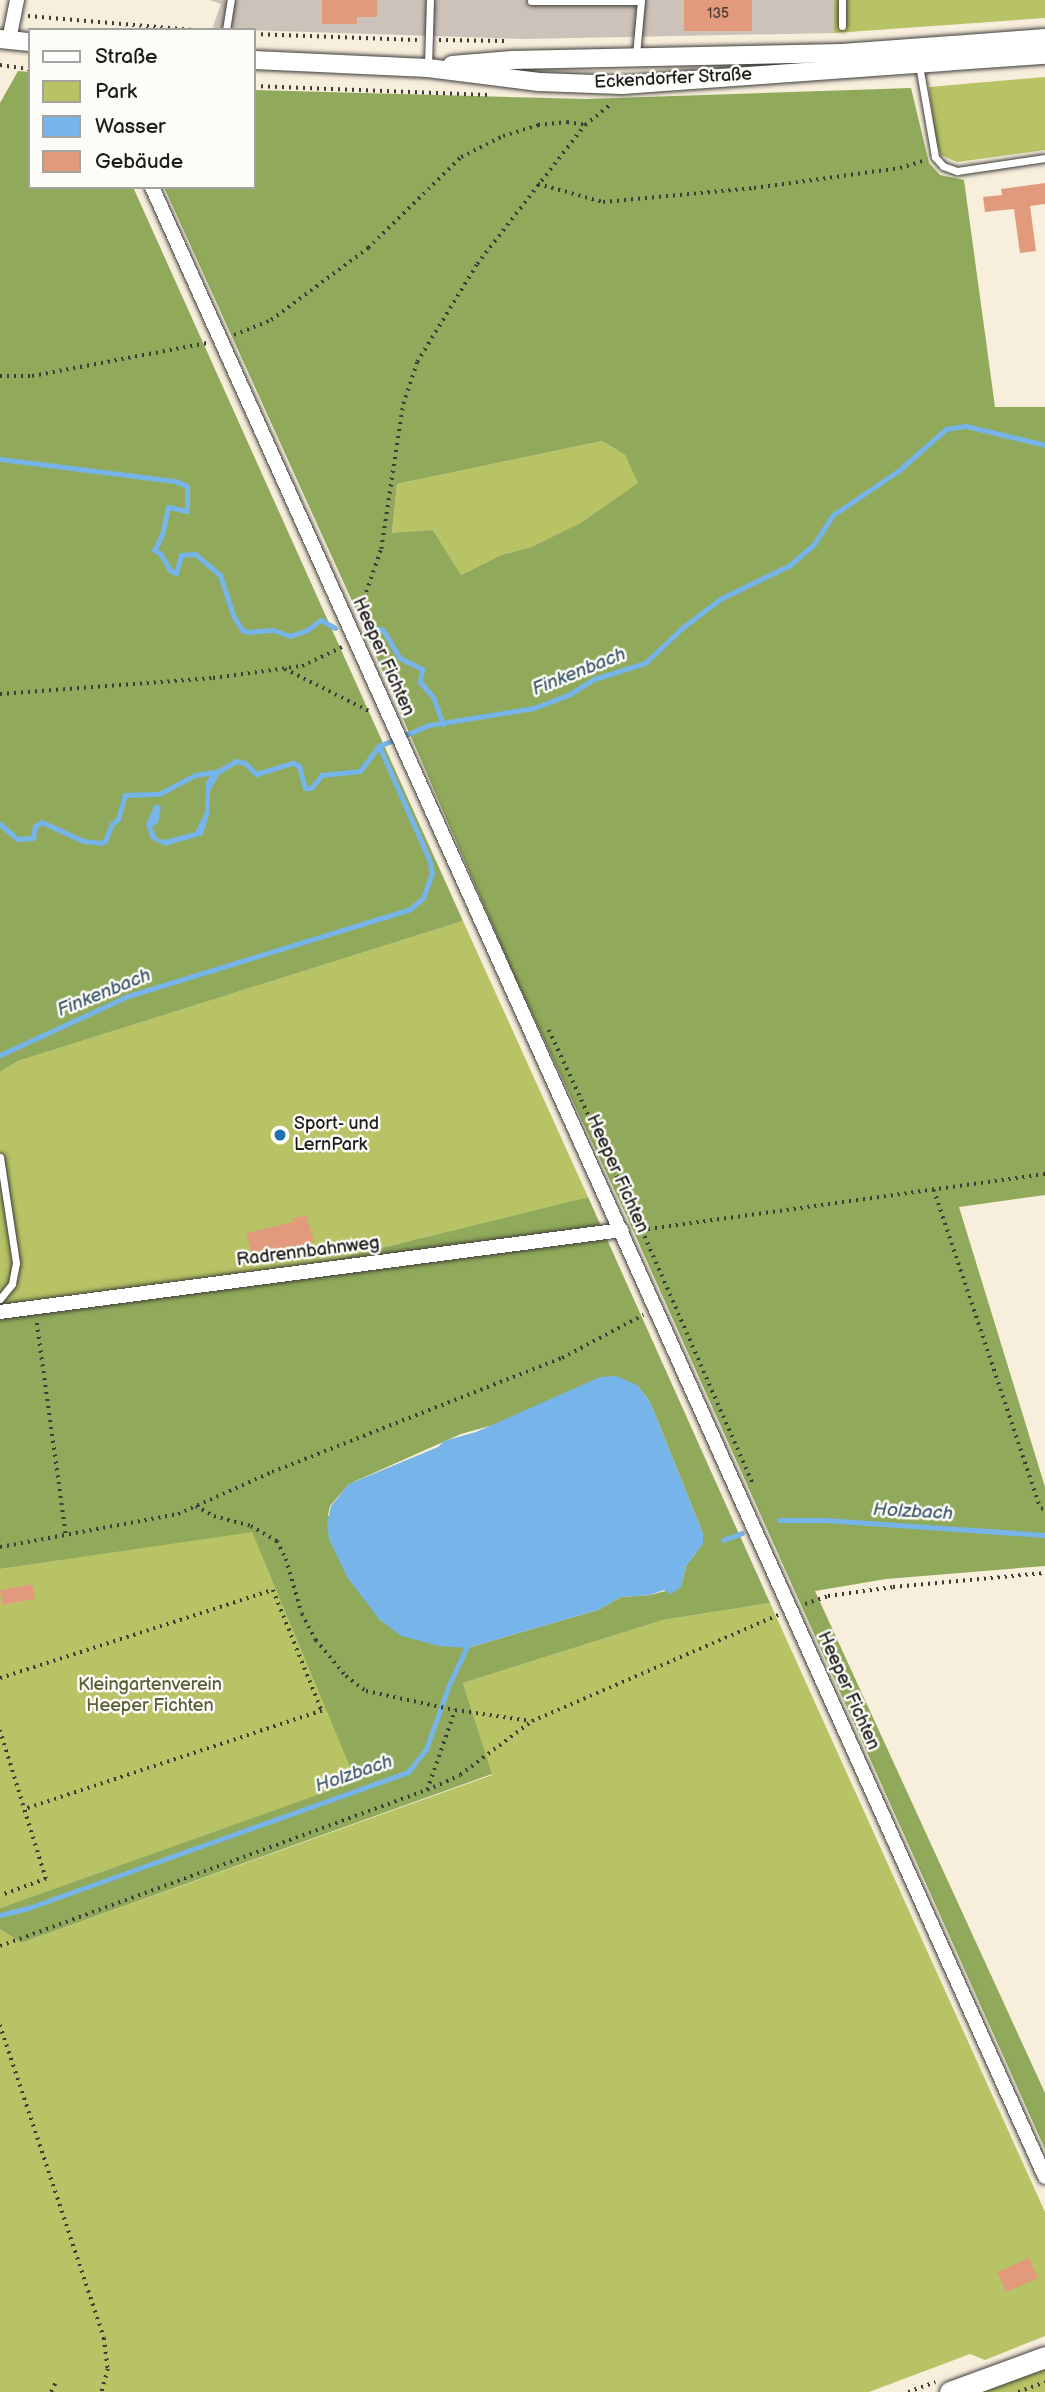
<!DOCTYPE html>
<html>
<head>
<meta charset="utf-8">
<style>
	body { margin:0 }
	#map { position:relative; width:1045px; height:2392px; overflow:hidden; background:#f7eedc; font-family:"Balsamiq Sans",sans-serif }
	div>[style] { position:absolute }
	[style*='--x'] { left:calc(var(--x)*1px); top:calc(var(--y)*1px); width:calc(var(--w)*1px); rotate:calc(var(--a)*1deg) }
	.industrial>* { inset:0; background:#cdc2b9 }
	.green>* { inset:0; background:#b7c365 }
	.forest>* { inset:0; background:#91a95a }
	.water>* { inset:0; background:#76b4e9 }
	.stream>* { height:5px; margin:-2.5px; padding:0 2.5px; transform-origin:2.5px; border-radius:2.5px; background:#76b4e9 }
	.building>* { inset:0; background:#e19a7c; transform-origin:0 0 }
	.path>* { height:3.5px; margin-top:-1.75px; transform-origin:0; background:repeating-linear-gradient(90deg,#3d3c39 0 2px,transparent 0 7px) }
	.roads { filter:drop-shadow(0 0 2px #3d3c39) drop-shadow(0 0 2px #3d3c39) }
	.service>* { height:7px; margin:-3.5px; padding:0 3.5px; transform-origin:3.5px; border-radius:3.5px; background:#fff }
	.minor>* { height:14px; margin:-7px; padding:0 7px; transform-origin:7px; border-radius:7px; background:#fff }
	.tertiary>* { height:18px; margin:-9px; padding:0 9px; transform-origin:9px; border-radius:9px; background:#fff }
	.secondary>* { height:21px; margin:-10.5px; padding:0 10.5px; transform-origin:10.5px; border-radius:10.5px; background:#fff }
	.dots>* { width:19px; height:19px; translate:-50% -50%; box-sizing:border-box; border:4px solid #fdfcf7; border-radius:50% }
	span { translate:-50% -50%; white-space:nowrap; text-align:center; line-height:1.15; -webkit-text-stroke:5px #fdfcf7; paint-order:stroke }
	.number-label { font-size:14px; color:#4d3c34 }
	.number-label span { -webkit-text-stroke-width:0 }
	.street-label { font-size:18px; color:#1c1c1c }
	.poi-label { font-size:18px; color:#1c1c1c }
	.left { translate:0 -50%; text-align:left }
	.park-label { font-size:18px; color:#5a5f39 }
	.water-label { font-size:19px; color:#40596e; font-style:italic }
	.legend { position:absolute; left:28px; top:28px; width:228px; height:161px; box-sizing:border-box; background:#fdfcf7; border:2px solid #a3a29f; margin:0; padding:9px 12px; list-style:none; font-size:21px; color:#1c1c1c }
	.legend li { display:flex; align-items:center; gap:14px; height:35px }
	.legend b { width:35px; border:2px solid #a3a29f }
</style>
</head>
<body>
<div id="map">
	<div class="industrial">
		<i style="clip-path:polygon(209px 0,834px 0,834px 33px,524px 39px,212px 29px,221px 4px)"></i>
	</div>
	<div class="green">
		<i style="clip-path:polygon(834px 0,1045px 0,1045px 18px,834px 33px)"></i>
		<i style="clip-path:polygon(1045px 77px,1045px 150px,957px 162px,941px 155px,936px 143px,929px 87px)"></i>
		<i style="clip-path:polygon(602px 441px,625px 455px,639px 483px,582px 522px,531px 547px,501px 555px,461px 575px,433px 530px,392px 534px,397px 484px)"></i>
		<i style="clip-path:polygon(463px 921px,588px 1197px,279px 1273px,0 1305px,0 1072px,18px 1061px)"></i>
		<i style="clip-path:polygon(252px 1531px,357px 1781px,0 1908px,0 1569px)"></i>
		<i style="clip-path:polygon(770px 1603px,1045px 2212px,1045px 2336px,985px 2360px,970px 2354px,869px 2392px,0 2392px,0 1929px,21px 1943px,492px 1775px,463px 1683px,663px 1620px)"></i>
		<i style="clip-path:polygon(1045px 2370px,1045px 2392px,981px 2392px,1011px 2380px)"></i>
	</div>
	<div class="forest">
		<i style="clip-path:polygon(18px 71px,30px 72px,30px 187px,133px 187px,463px 921px,18px 1061px,0 1072px,0 103px)"></i>
		<i style="clip-path:polygon(evenodd,911px 88px,929px 163px,940px 175px,964px 180px,995px 407px,1045px 407px,1045px 1195px,959px 1207px,1045px 1487px,1045px 1566px,886px 1579px,815px 1591px,1045px 2093px,1045px 2149px,628px 1219px,513px 973px,358px 614px,164px 187px,254px 187px,254px 90px,586px 99px,911px 88px,602px 441px,625px 455px,638px 483px,582px 522px,531px 547px,501px 555px,461px 575px,433px 530px,392px 533px,397px 484px,602px 441px)"></i>
		<i style="clip-path:polygon(evenodd,588px 1197px,770px 1603px,663px 1620px,463px 1683px,492px 1774px,21px 1943px,0 1929px,0 1908px,356px 1781px,252px 1532px,0 1569px,0 1305px,279px 1273px,588px 1197px,637px 1385px,650px 1402px,703px 1534px,696px 1553px,686px 1566px,681px 1587px,650px 1595px,621px 1597px,598px 1610px,467px 1648px,386px 1624px,379px 1619px,328px 1515px,330px 1506px,349px 1484px,461px 1434px,637px 1385px)"></i>
	</div>
	<div class="water">
		<i style="clip-path:polygon(212px 771px,219px 771px,219px 775px,210px 791px,209px 815px,203px 835px,165px 846px,151px 839px,146px 825px,155px 804px,161px 807px,158px 823px,152px 827px,157px 838px,164px 840px,195px 832px,205px 812px,206px 783px)"></i>
		<i style="clip-path:polygon(616px 1376px,637px 1385px,650px 1402px,703px 1534px,703px 1544px,686px 1566px,681px 1587px,671px 1594px,664px 1590px,650px 1595px,621px 1597px,598px 1610px,467px 1648px,439px 1646px,401px 1636px,379px 1619px,347px 1577px,329px 1539px,327px 1524px,331px 1506px,349px 1484px,438px 1447px,444px 1441px,476px 1432px,600px 1377px)"></i>
	</div>
	<div class="stream">
		<i style="--x:0;--y:459;--w:176;--a:7.2"></i>
		<i style="--x:175;--y:481;--w:13;--a:23"></i>
		<i style="--x:187;--y:486;--w:25;--a:90"></i>
		<i style="--x:187;--y:511;--w:19;--a:-168"></i>
		<i style="--x:168;--y:507;--w:29;--a:102"></i>
		<i style="--x:162;--y:535;--w:17;--a:118"></i>
		<i style="--x:154;--y:550;--w:7;--a:27"></i>
		<i style="--x:160;--y:553;--w:20;--a:60"></i>
		<i style="--x:170;--y:570;--w:7;--a:27"></i>
		<i style="--x:176;--y:573;--w:19;--a:-74"></i>
		<i style="--x:181;--y:555;--w:14;--a:-4"></i>
		<i style="--x:195;--y:554;--w:33;--a:40"></i>
		<i style="--x:220;--y:575;--w:42;--a:72"></i>
		<i style="--x:233;--y:615;--w:17;--a:59"></i>
		<i style="--x:242;--y:630;--w:6;--a:18"></i>
		<i style="--x:248;--y:632;--w:25;--a:-5"></i>
		<i style="--x:273;--y:630;--w:18;--a:19"></i>
		<i style="--x:290;--y:636;--w:18;--a:-19"></i>
		<i style="--x:307;--y:630;--w:17;--a:-36"></i>
		<i style="--x:321;--y:620;--w:16;--a:30"></i>
		<i style="--x:369;--y:627;--w:14;--a:12"></i>
		<i style="--x:383;--y:630;--w:33;--a:59"></i>
		<i style="--x:400;--y:658;--w:25;--a:27"></i>
		<i style="--x:422;--y:669;--w:13;--a:99"></i>
		<i style="--x:420;--y:682;--w:20;--a:49"></i>
		<i style="--x:433;--y:697;--w:29;--a:70"></i>
		<i style="--x:0;--y:824;--w:23;--a:41"></i>
		<i style="--x:17;--y:839;--w:16;--a:-4"></i>
		<i style="--x:33;--y:838;--w:12;--a:-81"></i>
		<i style="--x:35;--y:826;--w:8;--a:-30"></i>
		<i style="--x:42;--y:822;--w:45;--a:24.9"></i>
		<i style="--x:83;--y:841;--w:18;--a:6"></i>
		<i style="--x:101;--y:843;--w:4;--a:-27"></i>
		<i style="--x:105;--y:841;--w:18;--a:-68"></i>
		<i style="--x:112;--y:824;--w:8;--a:-40"></i>
		<i style="--x:118;--y:819;--w:25;--a:-74"></i>
		<i style="--x:125;--y:795;--w:34;--a:-2"></i>
		<i style="--x:159;--y:794;--w:41;--a:-27.8"></i>
		<i style="--x:195;--y:775;--w:24;--a:-9"></i>
		<i style="--x:219;--y:771;--w:20;--a:-30"></i>
		<i style="--x:236;--y:761;--w:9;--a:13"></i>
		<i style="--x:245;--y:763;--w:16;--a:45"></i>
		<i style="--x:256;--y:774;--w:39;--a:-17"></i>
		<i style="--x:293;--y:763;--w:7;--a:27"></i>
		<i style="--x:299;--y:766;--w:23;--a:75"></i>
		<i style="--x:305;--y:788;--w:6;--a:0"></i>
		<i style="--x:311;--y:788;--w:17;--a:-50"></i>
		<i style="--x:322;--y:775;--w:38;--a:-6"></i>
		<i style="--x:360;--y:771;--w:31;--a:-53"></i>
		<i style="--x:379;--y:746;--w:54;--a:-22.8"></i>
		<i style="--x:429;--y:725;--w:106;--a:-9.2"></i>
		<i style="--x:534;--y:708;--w:39;--a:-21"></i>
		<i style="--x:570;--y:694;--w:28;--a:-32"></i>
		<i style="--x:594;--y:679;--w:53;--a:-17.4"></i>
		<i style="--x:645;--y:663;--w:51;--a:-43.4"></i>
		<i style="--x:682;--y:628;--w:48;--a:-37.3"></i>
		<i style="--x:720;--y:599;--w:78;--a:-25.9"></i>
		<i style="--x:790;--y:565;--w:32;--a:-41"></i>
		<i style="--x:814;--y:544;--w:35;--a:-57"></i>
		<i style="--x:833;--y:515;--w:78;--a:-34.1"></i>
		<i style="--x:898;--y:471;--w:64;--a:-41.2"></i>
		<i style="--x:946;--y:429;--w:20;--a:-9"></i>
		<i style="--x:966;--y:426;--w:81;--a:13.5"></i>
		<i style="--x:0;--y:1055;--w:141;--a:-24.7"></i>
		<i style="--x:128;--y:996;--w:295;--a:-17.1"></i>
		<i style="--x:410;--y:909;--w:17;--a:-40"></i>
		<i style="--x:423;--y:898;--w:27;--a:-70"></i>
		<i style="--x:432;--y:873;--w:14;--a:-102"></i>
		<i style="--x:429;--y:859;--w:124;--a:-113.9"></i>
		<i style="--x:779;--y:1520;--w:46;--a:0"></i>
		<i style="--x:825;--y:1520;--w:221;--a:3.9"></i>
		<i style="--x:723;--y:1540;--w:20;--a:-20"></i>
		<i style="--x:0;--y:1915;--w:32;--a:-14"></i>
		<i style="--x:31;--y:1907;--w:400;--a:-19.7"></i>
		<i style="--x:408;--y:1772;--w:29;--a:-52"></i>
		<i style="--x:426;--y:1749;--w:68;--a:-70.2"></i>
		<i style="--x:449;--y:1685;--w:47;--a:-65.1"></i>
	</div>
	<div class="building">
		<i style="clip-path:polygon(322px 0,377px 0,377px 17px,357px 17px,357px 24px,322px 24px)"></i>
		<i style="left:684px;top:0;width:68px;height:31px"></i>
		<i style="clip-path:polygon(1045px 183px,1045px 204px,1030px 206px,1036px 251px,1020px 253px,1014px 209px,985px 212px,983px 197px,1002px 195px,1001px 189px)"></i>
		<i style="clip-path:polygon(306px 1215px,314px 1241px,254px 1260px,246px 1233px,293px 1222px,292px 1219px)"></i>
		<i style="left:32px;top:1584px;width:15px;height:33px;rotate:79deg"></i>
		<i style="left:1029px;top:2258px;width:22px;height:35px;rotate:66deg"></i>
	</div>
	<div class="path">
		<i style="--x:28;--y:16;--w:166;--a:4.8"></i>
		<i style="--x:254;--y:34;--w:163;--a:2.1"></i>
		<i style="--x:439;--y:40;--w:66;--a:0.9"></i>
		<i style="--x:0;--y:65;--w:30;--a:8"></i>
		<i style="--x:254;--y:86;--w:235;--a:2.2"></i>
		<i style="--x:538;--y:184;--w:67;--a:15.5"></i>
		<i style="--x:603;--y:202;--w:152;--a:-5.3"></i>
		<i style="--x:754;--y:188;--w:147;--a:-7.8"></i>
		<i style="--x:900;--y:168;--w:27;--a:-17"></i>
		<i style="--x:234;--y:335;--w:40;--a:-22"></i>
		<i style="--x:271;--y:320;--w:121;--a:-36.6"></i>
		<i style="--x:368;--y:248;--w:130;--a:-44.4"></i>
		<i style="--x:461;--y:157;--w:47;--a:-26.6"></i>
		<i style="--x:503;--y:136;--w:37;--a:-17"></i>
		<i style="--x:538;--y:125;--w:29;--a:-6"></i>
		<i style="--x:567;--y:122;--w:18;--a:9"></i>
		<i style="--x:0;--y:376;--w:32;--a:0"></i>
		<i style="--x:32;--y:376;--w:178;--a:-10.7"></i>
		<i style="--x:359;--y:612;--w:67;--a:-70.8"></i>
		<i style="--x:381;--y:549;--w:147;--a:-81.4"></i>
		<i style="--x:403;--y:404;--w:44;--a:-71.6"></i>
		<i style="--x:417;--y:362;--w:115;--a:-58.5"></i>
		<i style="--x:477;--y:264;--w:176;--a:-52.2"></i>
		<i style="--x:585;--y:125;--w:35;--a:-39"></i>
		<i style="--x:285;--y:669;--w:94;--a:26.6"></i>
		<i style="--x:0;--y:694;--w:214;--a:-4.3"></i>
		<i style="--x:213;--y:678;--w:90;--a:-7.7"></i>
		<i style="--x:302;--y:666;--w:44;--a:-25.4"></i>
		<i style="--x:549;--y:1030;--w:221;--a:65.1"></i>
		<i style="--x:642;--y:1230;--w:279;--a:66.4"></i>
		<i style="--x:934;--y:1190;--w:336;--a:71.5"></i>
		<i style="--x:1041;--y:1509;--w:4;--a:-14"></i>
		<i style="--x:641;--y:1230;--w:408;--a:-7.9"></i>
		<i style="--x:37;--y:1323;--w:215;--a:82.2"></i>
		<i style="--x:196;--y:1506;--w:21;--a:29"></i>
		<i style="--x:214;--y:1516;--w:38;--a:15"></i>
		<i style="--x:251;--y:1526;--w:30;--a:30"></i>
		<i style="--x:277;--y:1541;--w:20;--a:63"></i>
		<i style="--x:286;--y:1559;--w:57;--a:73.8"></i>
		<i style="--x:302;--y:1614;--w:30;--a:62"></i>
		<i style="--x:316;--y:1640;--w:47;--a:50.2"></i>
		<i style="--x:346;--y:1676;--w:25;--a:37"></i>
		<i style="--x:366;--y:1691;--w:91;--a:12.1"></i>
		<i style="--x:455;--y:1710;--w:77;--a:8.2"></i>
		<i style="--x:0;--y:1547;--w:181;--a:-10.5"></i>
		<i style="--x:178;--y:1514;--w:103;--a:-24.1"></i>
		<i style="--x:272;--y:1472;--w:312;--a:-21.5"></i>
		<i style="--x:562;--y:1358;--w:92;--a:-28"></i>
		<i style="--x:805;--y:1604;--w:24;--a:-19"></i>
		<i style="--x:828;--y:1596;--w:66;--a:-7.9"></i>
		<i style="--x:893;--y:1587;--w:153;--a:-5.3"></i>
		<i style="--x:0;--y:1678;--w:287;--a:-17.9"></i>
		<i style="--x:273;--y:1590;--w:131;--a:68"></i>
		<i style="--x:322;--y:1711;--w:313;--a:161.7"></i>
		<i style="--x:0;--y:1730;--w:156;--a:72.8"></i>
		<i style="--x:46;--y:1879;--w:49;--a:159.7"></i>
		<i style="--x:427;--y:1790;--w:85;--a:-70.7"></i>
		<i style="--x:0;--y:1946;--w:455;--a:-20.1"></i>
		<i style="--x:427;--y:1790;--w:36;--a:-24"></i>
		<i style="--x:460;--y:1775;--w:90;--a:-36.9"></i>
		<i style="--x:532;--y:1721;--w:268;--a:-23.3"></i>
		<i style="--x:0;--y:2025;--w:330;--a:71.6"></i>
		<i style="--x:104;--y:2338;--w:31;--a:83"></i>
		<i style="--x:108;--y:2369;--w:24;--a:105"></i>
		<i style="--x:51;--y:2392;--w:14;--a:-65"></i>
		<i style="--x:908;--y:2392;--w:29;--a:-20"></i>
		<i style="--x:1018;--y:2392;--w:29;--a:-20"></i>
	</div>
	<div class="roads">
		<div class="service">
			<i style="--x:531;--y:1;--w:110;--a:0"></i>
			<i style="--x:842;--y:26;--w:26;--a:-90"></i>
			<i style="--x:226;--y:30;--w:30;--a:-81"></i>
			<i style="--x:636;--y:55;--w:55;--a:-84.8"></i>
			<i style="--x:919;--y:65;--w:93;--a:80.1"></i>
			<i style="--x:935;--y:157;--w:12;--a:48"></i>
			<i style="--x:943;--y:166;--w:15;--a:20"></i>
			<i style="--x:957;--y:171;--w:89;--a:-8.4"></i>
			<i style="--x:428;--y:66;--w:66;--a:-88.3"></i>
			<i style="--x:0;--y:1157;--w:107;--a:81.4"></i>
			<i style="--x:16;--y:1263;--w:21;--a:101"></i>
			<i style="--x:12;--y:1284;--w:19;--a:129"></i>
		</div>
		<div class="minor">
			<i style="--x:9;--y:40;--w:41;--a:-78.7"></i>
			<i style="--x:152;--y:187;--w:2181;--a:65.83"></i>
			<i style="--x:0;--y:1312;--w:627;--a:-7.51"></i>
		</div>
		<div class="tertiary">
			<i style="--x:0;--y:39;--w:30;--a:6"></i>
			<i style="--x:254;--y:60;--w:174;--a:2.6"></i>
			<i style="--x:428;--y:68;--w:112;--a:7.2"></i>
			<i style="--x:539;--y:82;--w:83;--a:2.1"></i>
			<i style="--x:622;--y:85;--w:424;--a:-4.1"></i>
			<i style="--x:452;--y:65;--w:60;--a:-4.8"></i>
			<i style="--x:512;--y:60;--w:330;--a:-1.2"></i>
			<i style="--x:842;--y:53;--w:204;--a:-4.2"></i>
		</div>
		<div class="secondary">
			<i style="--x:950;--y:2392;--w:101;--a:-20.2"></i>
		</div>
	</div>
	<div class="dots">
		<i style="left:280px;top:1135px;background:#1f6fb2"></i>
	</div>
	<div class="number-label">
		<span style="left:718px;top:14px">135</span>
	</div>
	<div class="street-label">
		<span style="left:673px;top:79px;rotate:-3deg">Eckendorfer Straße</span>
		<span style="left:383px;top:657px;rotate:66deg">Heeper Fichten</span>
		<span style="left:617px;top:1174px;rotate:66deg">Heeper Fichten</span>
		<span style="left:308px;top:1252px;rotate:-7deg">Radrennbahnweg</span>
		<span style="left:848px;top:1691px;rotate:66deg">Heeper Fichten</span>
	</div>
	<div class="poi-label">
		<span class="left" style="left:294px;top:1135px">Sport- und<br>LernPark</span>
	</div>
	<div class="park-label">
		<span style="left:150px;top:1696px">Kleingartenverein<br>Heeper Fichten</span>
	</div>
	<div class="water-label">
		<span style="left:579px;top:672px;rotate:-22deg">Finkenbach</span>
		<span style="left:104px;top:993px;rotate:-22deg">Finkenbach</span>
		<span style="left:913px;top:1512px;rotate:3deg">Holzbach</span>
		<span style="left:354px;top:1774px;rotate:-19deg">Holzbach</span>
	</div>
	<ul class="legend">
	<li><b style="height:9px;background:#fff"></b>Straße</li>
	<li><b style="height:19px;background:#b7c365"></b>Park</li>
	<li><b style="height:19px;background:#76b4e9"></b>Wasser</li>
	<li><b style="height:19px;background:#e19a7c"></b>Gebäude</li>
	</ul>
</div>
</body>
</html>
